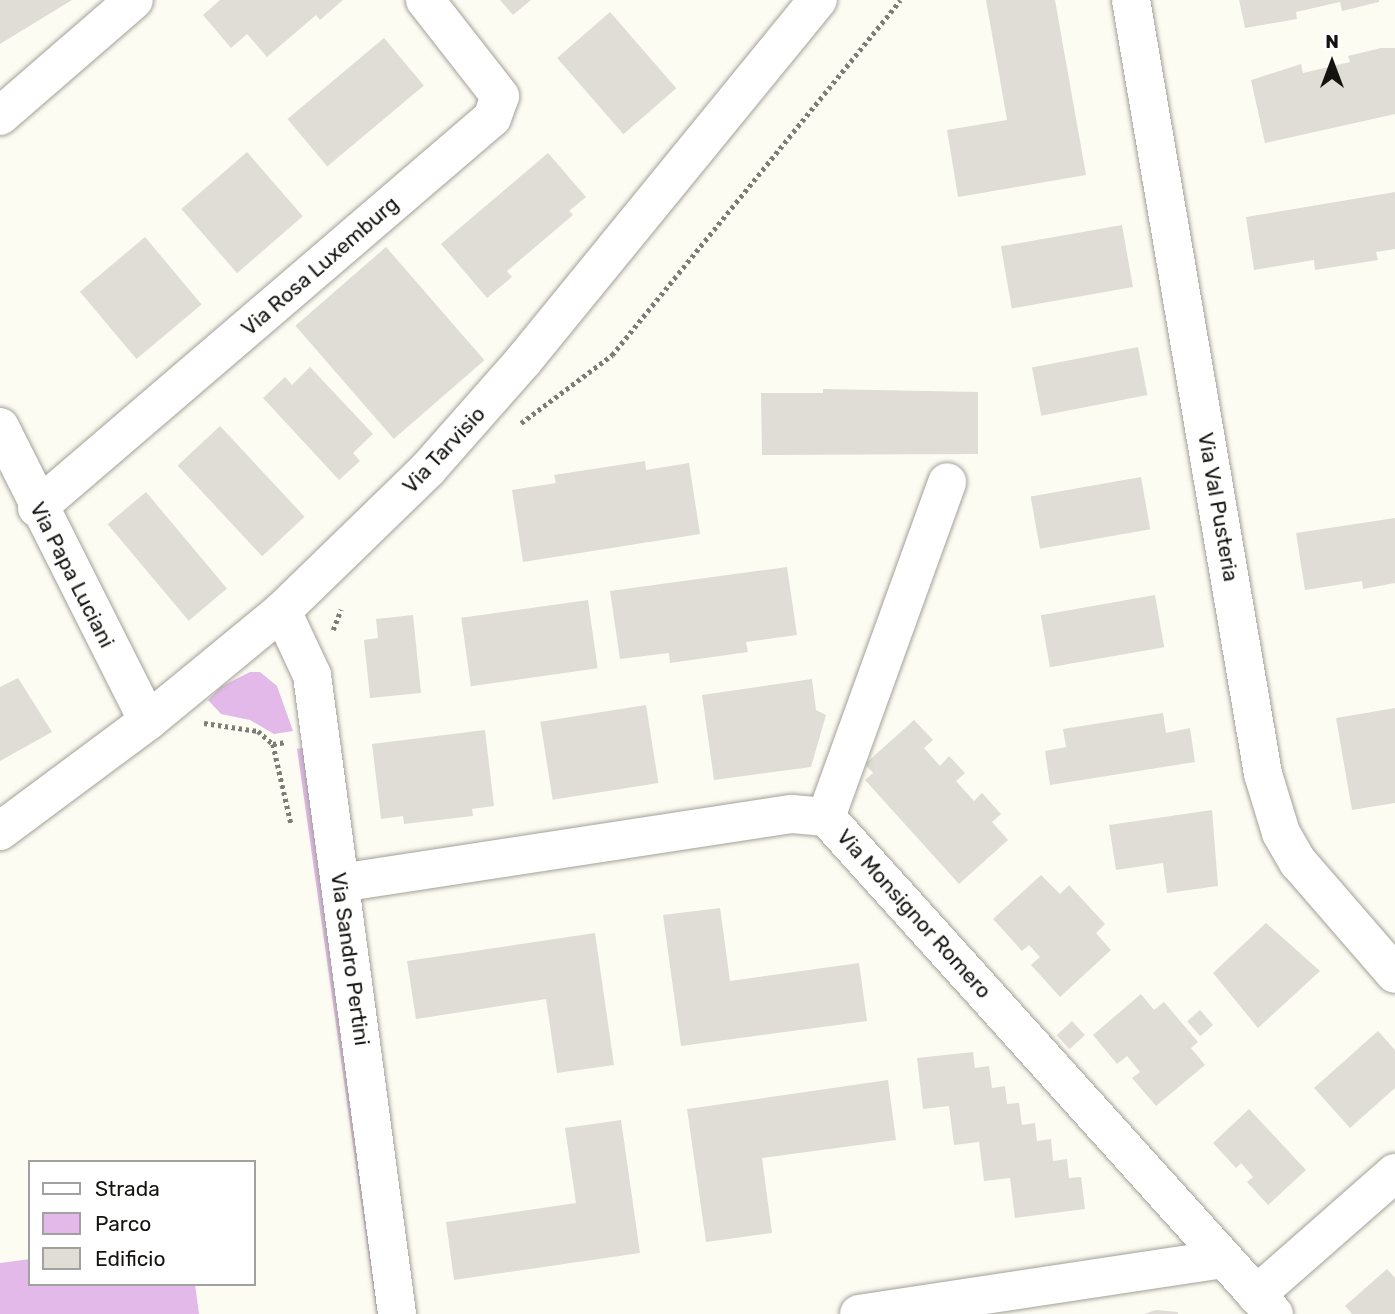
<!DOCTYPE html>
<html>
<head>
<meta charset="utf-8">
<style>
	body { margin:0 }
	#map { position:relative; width:1395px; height:1314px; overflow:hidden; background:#fdfcf3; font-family:Rubik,sans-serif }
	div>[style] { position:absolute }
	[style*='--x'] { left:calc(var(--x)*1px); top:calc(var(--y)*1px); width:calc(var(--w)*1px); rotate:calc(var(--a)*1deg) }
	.green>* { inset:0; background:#e2b9e8 }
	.building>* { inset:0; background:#dfddd5; transform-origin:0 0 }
	.path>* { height:4.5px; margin-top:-2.25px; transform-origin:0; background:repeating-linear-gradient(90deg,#7d7c76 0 3.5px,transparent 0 7px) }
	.roads { filter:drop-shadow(0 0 2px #a2a198) drop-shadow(0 0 2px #a2a198) }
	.minor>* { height:38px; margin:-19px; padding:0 19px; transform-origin:19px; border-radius:19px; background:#fff }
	span { translate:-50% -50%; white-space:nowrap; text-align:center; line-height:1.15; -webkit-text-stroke:6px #fff; paint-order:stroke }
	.street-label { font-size:21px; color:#141310 }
	.legend { position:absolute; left:28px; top:1160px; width:228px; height:126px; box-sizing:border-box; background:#fff; border:2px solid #a1a19f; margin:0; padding:9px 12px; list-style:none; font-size:21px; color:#141310 }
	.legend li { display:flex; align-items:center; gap:14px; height:35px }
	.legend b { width:35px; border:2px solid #a1a19f }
	.north { position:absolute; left:1297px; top:28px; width:70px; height:70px; -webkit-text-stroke:5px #fff; paint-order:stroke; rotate:0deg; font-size:19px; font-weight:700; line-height:28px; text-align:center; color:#141310 }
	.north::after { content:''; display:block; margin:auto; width:24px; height:32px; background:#141310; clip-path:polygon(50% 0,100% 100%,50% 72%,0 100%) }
</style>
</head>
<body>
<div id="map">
	<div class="green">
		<i style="clip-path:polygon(250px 672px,260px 672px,277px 686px,293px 731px,274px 734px,250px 720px,221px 714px,208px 700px,222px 686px)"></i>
		<i style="clip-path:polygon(306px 747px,384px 1314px,377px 1314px,297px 749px)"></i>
		<i style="clip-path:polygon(30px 1259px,30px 1284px,195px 1284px,199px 1314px,0 1314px,0 1263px)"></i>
	</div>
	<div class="building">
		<i style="clip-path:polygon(0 0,72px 0,0 44px)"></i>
		<i style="clip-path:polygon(220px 0,343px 0,320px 20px,316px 15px,267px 57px,247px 34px,231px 48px,203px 15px)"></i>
		<i style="clip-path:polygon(500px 0,531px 0,513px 15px)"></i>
		<i style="clip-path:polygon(986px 0,1055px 0,1086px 175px,958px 197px,947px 130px,1007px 120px)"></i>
		<i style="clip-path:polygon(1239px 0,1379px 0,1379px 2px,1342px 11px,1340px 2px,1296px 12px,1297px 19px,1245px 28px)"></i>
		<i style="left:610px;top:12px;width:101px;height:70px;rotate:49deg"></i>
		<i style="left:384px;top:38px;width:62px;height:126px;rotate:50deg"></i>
		<i style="clip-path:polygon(1381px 48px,1395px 48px,1395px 114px,1265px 143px,1251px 80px,1301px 64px,1303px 73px,1350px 62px,1348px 56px)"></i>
		<i style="left:247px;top:152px;width:85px;height:87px;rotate:49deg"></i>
		<i style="clip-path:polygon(548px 153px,586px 197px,569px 211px,573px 215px,507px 271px,512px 277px,487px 298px,441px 244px)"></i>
		<i style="clip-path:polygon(1395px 192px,1395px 249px,1376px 252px,1378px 260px,1315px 270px,1314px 260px,1254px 270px,1246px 217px)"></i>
		<i style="left:1122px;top:225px;width:63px;height:123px;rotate:80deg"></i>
		<i style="left:145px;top:237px;width:88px;height:85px;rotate:50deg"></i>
		<i style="left:386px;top:247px;width:150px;height:120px;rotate:49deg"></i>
		<i style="left:1138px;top:347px;width:49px;height:108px;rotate:79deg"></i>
		<i style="clip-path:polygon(310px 367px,373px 434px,353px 453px,360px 461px,339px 480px,263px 398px,285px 377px,292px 385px)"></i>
		<i style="clip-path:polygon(823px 389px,978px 392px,978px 454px,762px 455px,761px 393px,823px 393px)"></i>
		<i style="left:220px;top:426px;width:124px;height:58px;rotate:47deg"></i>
		<i style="clip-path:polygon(645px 461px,646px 470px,689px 463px,700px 534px,523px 562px,512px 490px,556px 483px,554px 475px)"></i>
		<i style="left:1141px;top:477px;width:53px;height:112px;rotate:80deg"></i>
		<i style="left:146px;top:492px;width:126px;height:50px;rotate:50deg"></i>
		<i style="clip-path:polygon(1395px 518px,1395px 583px,1363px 589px,1362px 581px,1305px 590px,1296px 533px)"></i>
		<i style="clip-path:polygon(787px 567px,797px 635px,746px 642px,748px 652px,670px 663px,669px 653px,620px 659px,610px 591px)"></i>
		<i style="left:1155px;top:595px;width:53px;height:116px;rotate:80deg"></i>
		<i style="left:588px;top:600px;width:69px;height:128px;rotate:82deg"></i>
		<i style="clip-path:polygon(413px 615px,421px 693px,370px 698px,364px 640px,378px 638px,376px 619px)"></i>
		<i style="clip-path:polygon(18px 678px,52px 732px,0 761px,0 687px)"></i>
		<i style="clip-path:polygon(812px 679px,816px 710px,826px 715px,811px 767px,714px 780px,702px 695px)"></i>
		<i style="left:646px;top:705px;width:79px;height:107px;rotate:81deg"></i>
		<i style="clip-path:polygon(1395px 708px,1395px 803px,1352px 810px,1336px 718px)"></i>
		<i style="clip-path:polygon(1163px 713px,1166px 733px,1190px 728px,1195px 762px,1050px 785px,1045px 751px,1066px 747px,1063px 729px)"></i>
		<i style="clip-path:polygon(914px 720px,933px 740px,924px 748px,940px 766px,949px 756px,965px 773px,956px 781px,974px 801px,982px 793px,1001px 814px,992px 822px,1008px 840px,959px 884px,865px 780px,873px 773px,865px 764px)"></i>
		<i style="clip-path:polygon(485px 730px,494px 806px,472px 809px,473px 816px,404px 824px,403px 816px,381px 819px,372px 744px)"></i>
		<i style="clip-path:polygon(1212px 810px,1218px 886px,1167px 893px,1163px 863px,1116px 870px,1109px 825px)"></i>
		<i style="clip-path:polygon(1041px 875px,1060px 894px,1069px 885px,1105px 924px,1096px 933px,1111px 950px,1060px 997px,1031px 965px,1040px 957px,1029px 945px,1022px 951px,993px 919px)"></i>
		<i style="clip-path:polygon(720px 908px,730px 981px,859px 963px,867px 1021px,681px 1046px,663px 915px)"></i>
		<i style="clip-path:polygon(1266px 923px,1320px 971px,1258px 1028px,1213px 973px)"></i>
		<i style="clip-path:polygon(595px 933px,614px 1065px,557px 1073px,546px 999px,416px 1019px,407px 961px)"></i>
		<i style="clip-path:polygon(1141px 994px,1154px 1010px,1164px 1002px,1198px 1042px,1191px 1048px,1205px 1065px,1156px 1106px,1132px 1078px,1140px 1072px,1127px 1056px,1117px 1064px,1093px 1035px)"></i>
		<i style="left:1200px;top:1010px;width:20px;height:17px;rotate:49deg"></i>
		<i style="left:1072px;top:1021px;width:19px;height:21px;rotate:47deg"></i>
		<i style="clip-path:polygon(1378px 1031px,1395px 1050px,1395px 1088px,1350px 1128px,1314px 1088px)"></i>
		<i style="clip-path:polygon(973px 1052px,975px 1068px,989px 1066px,992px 1088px,1005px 1086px,1007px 1104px,1019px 1103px,1022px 1125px,1035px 1123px,1037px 1141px,1051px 1139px,1053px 1161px,1067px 1159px,1069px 1178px,1081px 1177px,1085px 1209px,1015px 1218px,1010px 1178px,984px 1181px,979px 1142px,954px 1145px,949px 1106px,923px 1109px,917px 1058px)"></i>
		<i style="clip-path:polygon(888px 1080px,896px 1140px,762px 1158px,772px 1233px,706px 1242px,687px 1109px)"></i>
		<i style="clip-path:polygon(1249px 1109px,1306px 1170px,1268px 1205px,1247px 1182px,1253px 1177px,1241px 1163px,1236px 1168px,1213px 1143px)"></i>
		<i style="clip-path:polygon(621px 1120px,640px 1253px,454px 1280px,446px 1222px,576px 1203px,565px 1128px)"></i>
		<i style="clip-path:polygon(1387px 1269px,1395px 1278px,1395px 1314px,1352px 1314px,1345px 1306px)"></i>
		<i style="clip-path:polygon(1156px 1310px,1178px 1312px,1178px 1314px,1144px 1314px)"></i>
	</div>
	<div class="path">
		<i style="--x:521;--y:423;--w:114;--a:-36.8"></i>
		<i style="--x:612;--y:355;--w:457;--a:-50.9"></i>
		<i style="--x:333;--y:630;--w:22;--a:-69"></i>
		<i style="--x:204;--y:723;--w:55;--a:8.4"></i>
		<i style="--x:258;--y:731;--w:20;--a:41"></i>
		<i style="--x:273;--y:744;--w:81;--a:77.2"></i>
		<i style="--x:273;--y:744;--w:13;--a:-9"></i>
	</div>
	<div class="roads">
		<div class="minor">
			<i style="--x:1131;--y:0;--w:785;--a:80.32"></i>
			<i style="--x:1263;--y:774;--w:62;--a:73"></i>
			<i style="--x:1281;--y:833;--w:34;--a:60"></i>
			<i style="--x:1298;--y:862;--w:148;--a:49.1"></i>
			<i style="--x:0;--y:116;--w:177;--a:-40.9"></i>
			<i style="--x:0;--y:427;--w:329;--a:63.3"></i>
			<i style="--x:37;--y:508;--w:599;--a:-40.6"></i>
			<i style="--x:492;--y:118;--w:23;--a:-70"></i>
			<i style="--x:500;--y:96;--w:122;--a:-128"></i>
			<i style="--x:282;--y:611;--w:71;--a:64.9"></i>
			<i style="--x:312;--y:675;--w:645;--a:82.42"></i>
			<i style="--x:826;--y:817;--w:356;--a:-70.1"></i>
			<i style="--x:0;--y:831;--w:184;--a:-36.6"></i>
			<i style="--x:148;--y:721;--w:173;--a:-39.4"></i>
			<i style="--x:282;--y:611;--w:204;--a:-44.2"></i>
			<i style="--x:428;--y:469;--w:145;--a:-48.6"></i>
			<i style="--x:524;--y:360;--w:465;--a:-50.8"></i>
			<i style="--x:340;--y:883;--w:457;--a:-8.7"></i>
			<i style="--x:792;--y:814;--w:34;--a:5"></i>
			<i style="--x:826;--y:817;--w:669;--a:47.97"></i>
			<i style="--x:1256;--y:1295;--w:185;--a:-41.3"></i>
			<i style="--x:859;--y:1314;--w:368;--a:-8.6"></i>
		</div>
	</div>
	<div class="street-label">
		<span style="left:320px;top:266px;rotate:-41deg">Via Rosa Luxemburg</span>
		<span style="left:444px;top:450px;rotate:-47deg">Via Tarvisio</span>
		<span style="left:1218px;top:507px;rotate:80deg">Via Val Pusteria</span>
		<span style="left:72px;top:575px;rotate:63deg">Via Papa Luciani</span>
		<span style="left:914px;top:914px;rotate:48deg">Via Monsignor Romero</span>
		<span style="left:350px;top:959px;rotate:82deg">Via Sandro Pertini</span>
	</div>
	<ul class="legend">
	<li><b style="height:9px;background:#fff"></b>Strada</li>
	<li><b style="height:19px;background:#e2b9e8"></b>Parco</li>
	<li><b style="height:19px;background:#dfddd5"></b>Edificio</li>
	</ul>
	<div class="north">N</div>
</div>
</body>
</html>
